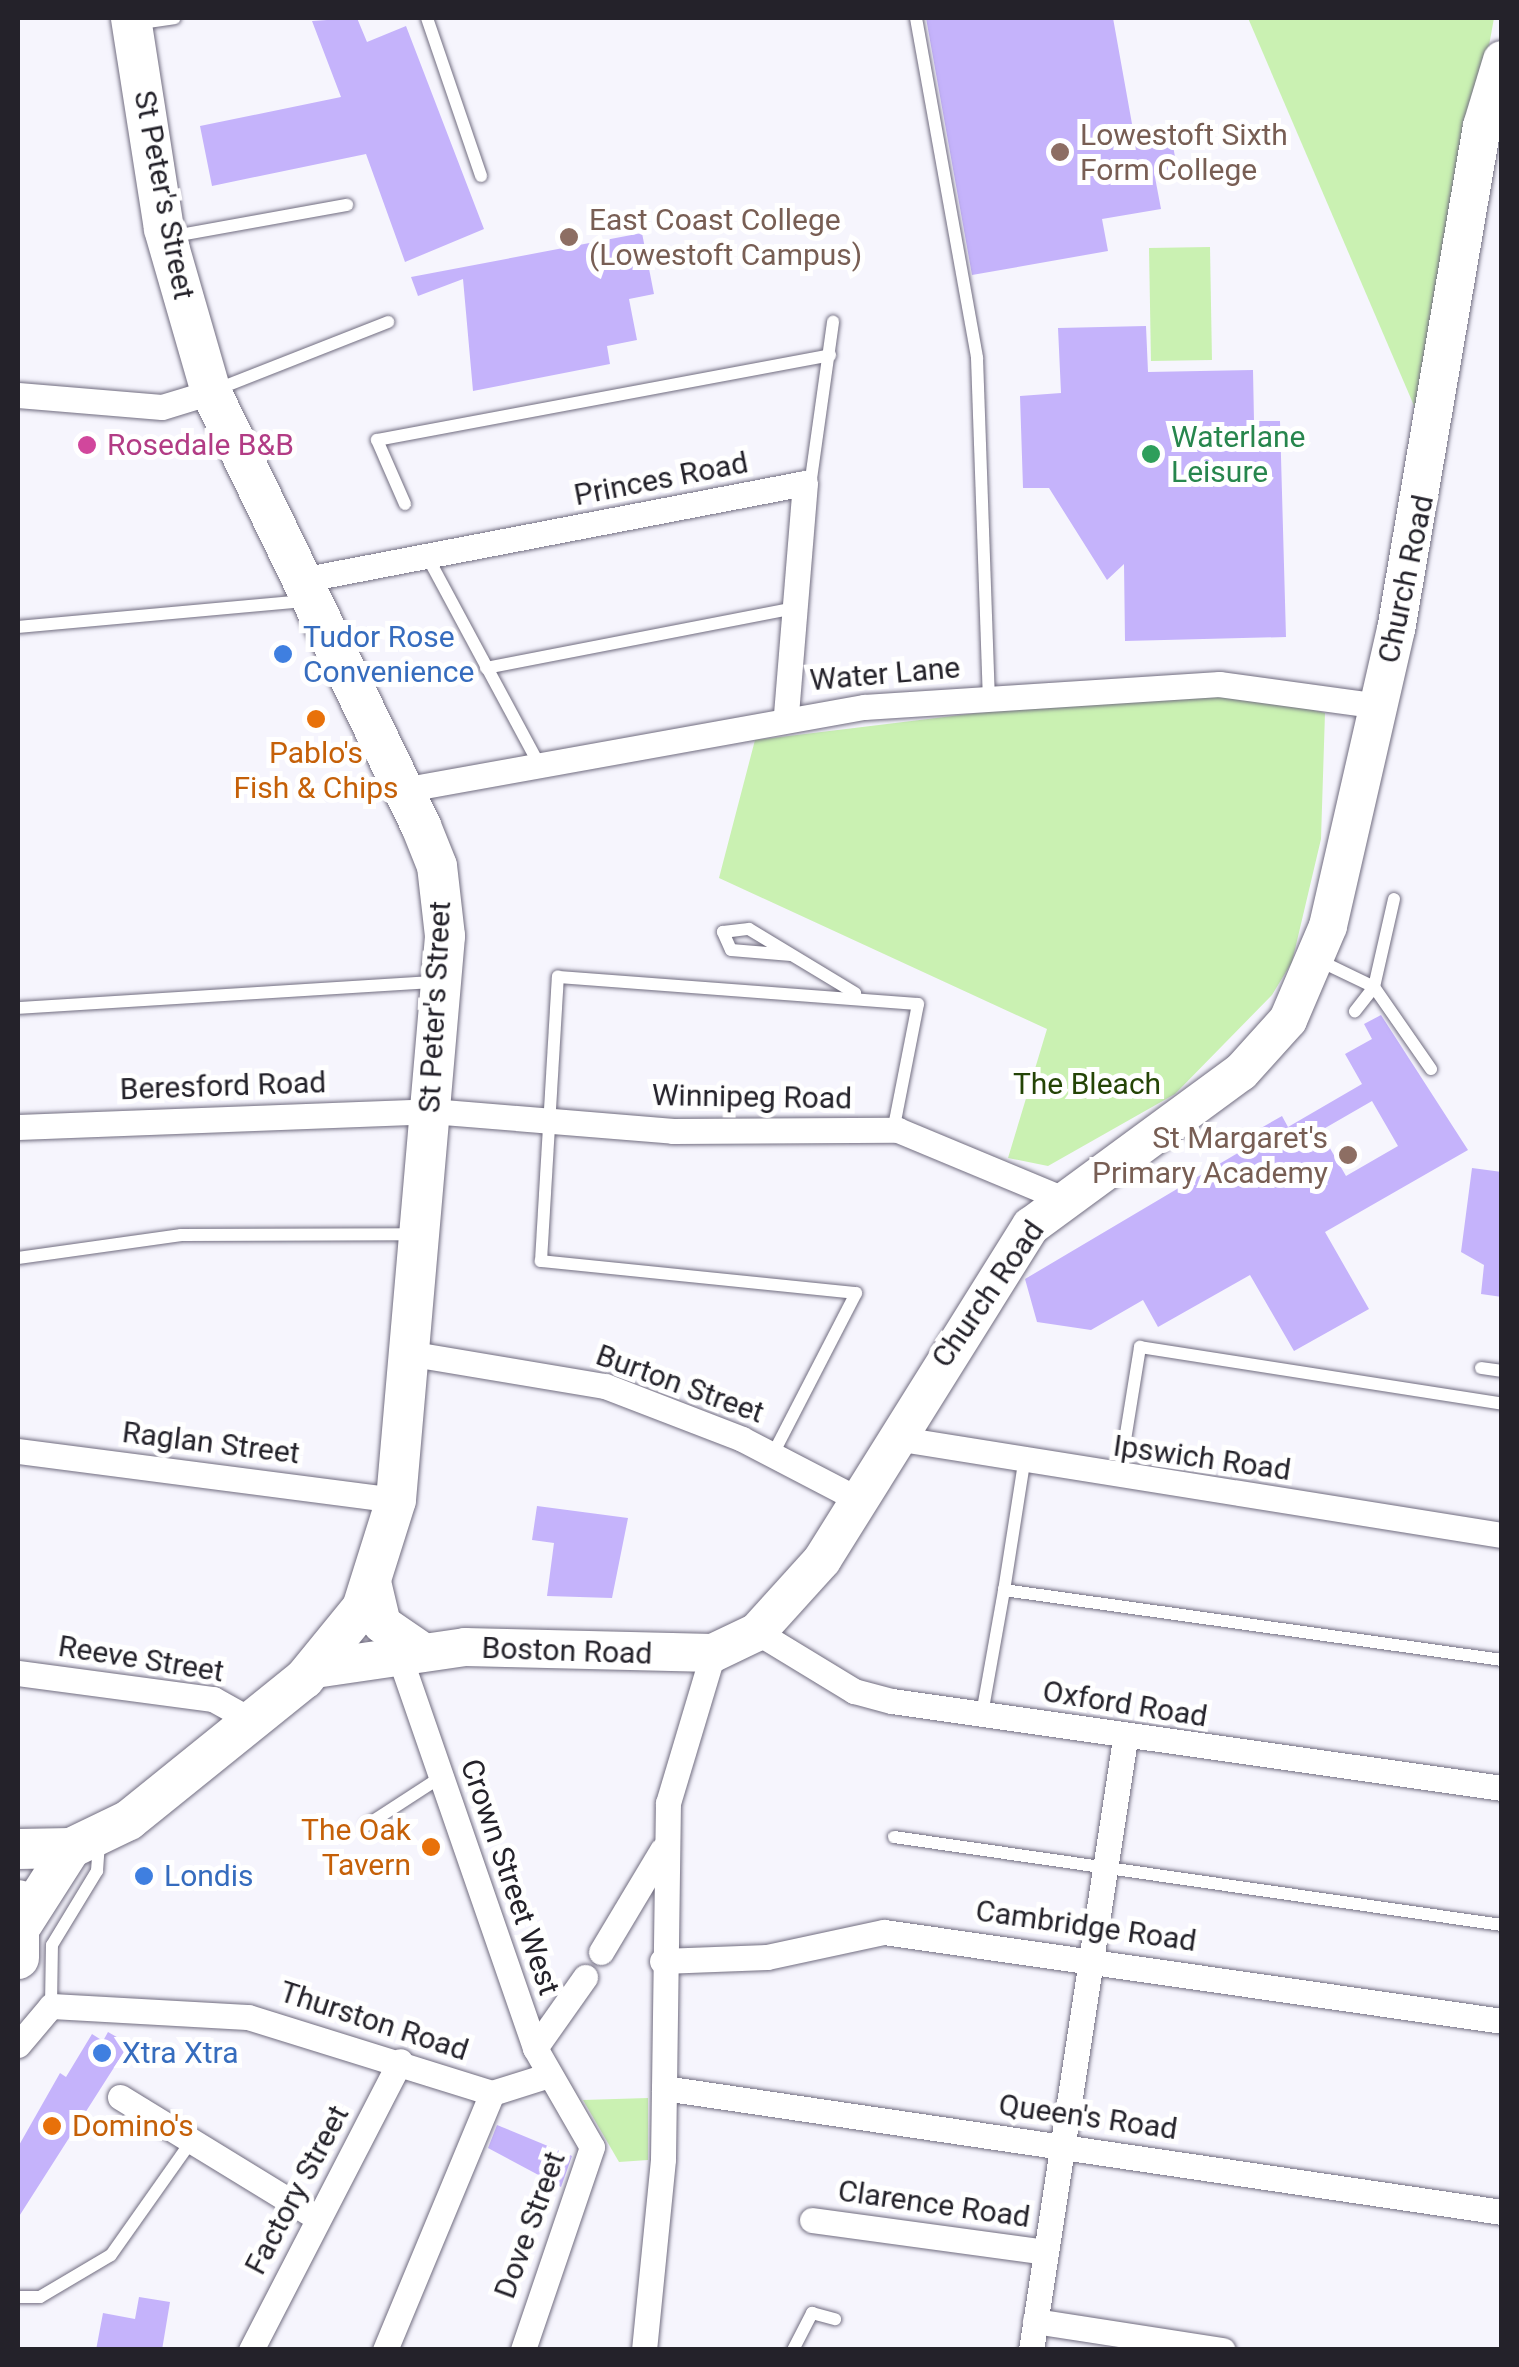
<!DOCTYPE html>
<html>
<head>
<meta charset="utf-8">
<style>
	body { margin:0 }
	#map { position:relative; width:1519px; height:2367px; overflow:hidden; background:#f6f5fd; font-family:Roboto,sans-serif }
	div>[style] { position:absolute }
	[style*='--x'] { left:calc(var(--x)*1px); top:calc(var(--y)*1px); width:calc(var(--w)*1px); rotate:calc(var(--a)*1deg) }
	.green>* { inset:0; background:#caf1b2; transform-origin:0 0 }
	.building>* { inset:0; background:#c5b3fb }
	.roads { filter:drop-shadow(0 0 2px #716d80) drop-shadow(0 0 2px #716d80) }
	.service>* { height:12px; margin:-6px; padding:0 6px; transform-origin:6px; border-radius:6px; background:#fff }
	.minor>* { height:25px; margin:-12.5px; padding:0 12.5px; transform-origin:12.5px; border-radius:12.5px; background:#fff }
	.secondary>* { height:38px; margin:-19px; padding:0 19px; transform-origin:19px; border-radius:19px; background:#fff }
	.primary>* { height:40px; margin:-20px; padding:0 20px; transform-origin:20px; border-radius:20px; background:#fff }
	.trunk>* { height:42px; margin:-21px; padding:0 21px; transform-origin:21px; border-radius:21px; background:#fff }
	.dots>* { width:28px; height:28px; translate:-50% -50%; box-sizing:border-box; border:5px solid #fff; border-radius:50% }
	span { translate:-50% -50%; white-space:nowrap; text-align:center; line-height:1.15; -webkit-text-stroke:10px #fff; paint-order:stroke }
	.education-label { font-size:30px; color:#785e54 }
	.left { translate:0 -50%; text-align:left }
	.right { translate:-100% -50%; text-align:right }
	.street-label { font-size:30px; color:#24222a }
	.leisure-label { font-size:30px; color:#27864d }
	.hotel-label { font-size:30px; color:#b23c85 }
	.shop-label { font-size:30px; color:#366cbe }
	.food-label { font-size:30px; color:#c56008 }
	.park-label { font-size:30px; color:#244406 }
	.frame { position:absolute; inset:0; border:20px solid #24222a; pointer-events:none }
</style>
</head>
<body>
<div id="map">
	<div class="green">
		<i style="clip-path:polygon(1248px 18px,1494px 18px,1421px 422px)"></i>
		<i style="left:1210px;top:247px;width:113px;height:61px;rotate:89deg"></i>
		<i style="clip-path:polygon(1250px 694px,1325px 713px,1321px 839px,1292px 962px,1272px 995px,1175px 1094px,1048px 1166px,1008px 1158px,1047px 1029px,719px 878px,755px 740px,1051px 704px)"></i>
		<i style="clip-path:polygon(648px 2098px,648px 2160px,619px 2162px,583px 2100px)"></i>
	</div>
	<div class="building">
		<i style="clip-path:polygon(357px 18px,367px 42px,406px 26px,484px 229px,405px 262px,366px 154px,212px 186px,200px 126px,341px 97px,312px 21px)"></i>
		<i style="clip-path:polygon(926px 18px,1113px 18px,1134px 135px,1170px 129px,1177px 168px,1154px 172px,1161px 209px,1102px 219px,1108px 251px,972px 275px)"></i>
		<i style="clip-path:polygon(642px 233px,654px 294px,629px 299px,637px 340px,607px 346px,610px 364px,473px 391px,463px 279px,418px 296px,411px 277px)"></i>
		<i style="clip-path:polygon(1146px 326px,1148px 372px,1253px 370px,1254px 421px,1280px 421px,1286px 637px,1125px 641px,1124px 564px,1107px 580px,1049px 488px,1023px 488px,1020px 396px,1061px 393px,1058px 328px)"></i>
		<i style="clip-path:polygon(evenodd,1381px 1015px,1468px 1150px,1325px 1232px,1369px 1309px,1294px 1351px,1250px 1275px,1158px 1327px,1143px 1300px,1091px 1330px,1037px 1322px,1025px 1279px,1253px 1144px,1247px 1136px,1282px 1116px,1288px 1127px,1362px 1084px,1345px 1054px,1372px 1039px,1364px 1024px,1381px 1015px,1372px 1101px,1398px 1146px,1346px 1176px,1320px 1131px,1372px 1101px)"></i>
		<i style="clip-path:polygon(1472px 1168px,1502px 1172px,1502px 1297px,1481px 1294px,1484px 1265px,1461px 1252px)"></i>
		<i style="clip-path:polygon(537px 1506px,628px 1518px,612px 1598px,547px 1596px,554px 1543px,532px 1540px)"></i>
		<i style="clip-path:polygon(108px 2032px,129px 2044px,18px 2218px,18px 2147px,60px 2073px,66px 2077px,92px 2034px,103px 2041px)"></i>
		<i style="clip-path:polygon(497px 2125px,572px 2156px,561px 2187px,488px 2148px)"></i>
		<i style="clip-path:polygon(139px 2297px,170px 2302px,162px 2350px,96px 2350px,103px 2313px,135px 2319px)"></i>
	</div>
	<div class="roads">
		<div class="service">
			<i style="--x:427;--y:18;--w:167;--a:71.1"></i>
			<i style="--x:916;--y:18;--w:345;--a:79.8"></i>
			<i style="--x:977;--y:358;--w:340;--a:88"></i>
			<i style="--x:135;--y:24;--w:40;--a:-8.5"></i>
			<i style="--x:174;--y:236;--w:176;--a:-10.2"></i>
			<i style="--x:218;--y:389;--w:183;--a:-21.5"></i>
			<i style="--x:810;--y:486;--w:166;--a:-82"></i>
			<i style="--x:405;--y:504;--w:70;--a:-113.6"></i>
			<i style="--x:377;--y:440;--w:461;--a:-10.6"></i>
			<i style="--x:428;--y:558;--w:232;--a:61.7"></i>
			<i style="--x:18;--y:627;--w:287;--a:-5.2"></i>
			<i style="--x:486;--y:668;--w:316;--a:-11"></i>
			<i style="--x:1394;--y:899;--w:90;--a:102.8"></i>
			<i style="--x:1374;--y:987;--w:100;--a:55.2"></i>
			<i style="--x:791;--y:955;--w:60;--a:-175.2"></i>
			<i style="--x:731;--y:950;--w:20;--a:-114"></i>
			<i style="--x:723;--y:932;--w:26;--a:-7"></i>
			<i style="--x:749;--y:929;--w:124;--a:31.1"></i>
			<i style="--x:1318;--y:960;--w:62;--a:25.7"></i>
			<i style="--x:1374;--y:987;--w:31;--a:128"></i>
			<i style="--x:18;--y:1008;--w:417;--a:-3.6"></i>
			<i style="--x:18;--y:1258;--w:165;--a:-8"></i>
			<i style="--x:181;--y:1235;--w:233;--a:-0.2"></i>
			<i style="--x:1481;--y:1368;--w:21;--a:8"></i>
			<i style="--x:773;--y:1454;--w:181;--a:-62.7"></i>
			<i style="--x:856;--y:1293;--w:317;--a:-174.2"></i>
			<i style="--x:541;--y:1261;--w:285;--a:-86.6"></i>
			<i style="--x:558;--y:977;--w:361;--a:4.3"></i>
			<i style="--x:918;--y:1004;--w:129;--a:101.1"></i>
			<i style="--x:1024;--y:1463;--w:129;--a:98.9"></i>
			<i style="--x:1004;--y:1590;--w:503;--a:8"></i>
			<i style="--x:1119;--y:1477;--w:132;--a:-80.8"></i>
			<i style="--x:1140;--y:1347;--w:366;--a:8.9"></i>
			<i style="--x:982;--y:1714;--w:126;--a:-79.9"></i>
			<i style="--x:367;--y:1825;--w:88;--a:-33"></i>
			<i style="--x:894;--y:1837;--w:614;--a:8.24"></i>
			<i style="--x:51;--y:2006;--w:61;--a:-89.1"></i>
			<i style="--x:52;--y:1945;--w:87;--a:-58.7"></i>
			<i style="--x:97;--y:1871;--w:30;--a:-86"></i>
			<i style="--x:18;--y:2297;--w:22;--a:0"></i>
			<i style="--x:40;--y:2297;--w:82;--a:-30.6"></i>
			<i style="--x:111;--y:2255;--w:133;--a:-54.8"></i>
			<i style="--x:793;--y:2350;--w:42;--a:-62.8"></i>
			<i style="--x:812;--y:2313;--w:24;--a:15"></i>
		</div>
		<div class="minor">
			<i style="--x:18;--y:395;--w:144;--a:4.8"></i>
			<i style="--x:162;--y:407;--w:51;--a:-17"></i>
			<i style="--x:296;--y:581;--w:518;--a:-10.9"></i>
			<i style="--x:805;--y:483;--w:234;--a:94.7"></i>
			<i style="--x:402;--y:790;--w:469;--a:-10.2"></i>
			<i style="--x:864;--y:707;--w:356;--a:-3.7"></i>
			<i style="--x:1219;--y:684;--w:162;--a:7.8"></i>
			<i style="--x:18;--y:1127;--w:413;--a:-2.2"></i>
			<i style="--x:431;--y:1111;--w:243;--a:4.7"></i>
			<i style="--x:673;--y:1131;--w:225;--a:-0.3"></i>
			<i style="--x:898;--y:1130;--w:174;--a:22.6"></i>
			<i style="--x:407;--y:1353;--w:201;--a:9.5"></i>
			<i style="--x:605;--y:1386;--w:147;--a:21.1"></i>
			<i style="--x:742;--y:1439;--w:132;--a:27.5"></i>
			<i style="--x:895;--y:1438;--w:615;--a:9.08"></i>
			<i style="--x:18;--y:1451;--w:381;--a:7.4"></i>
			<i style="--x:757;--y:1632;--w:114;--a:31.3"></i>
			<i style="--x:854;--y:1691;--w:39;--a:15"></i>
			<i style="--x:892;--y:1701;--w:616;--a:8.12"></i>
			<i style="--x:405;--y:1642;--w:17;--a:107"></i>
			<i style="--x:400;--y:1658;--w:413;--a:70.9"></i>
			<i style="--x:535;--y:2048;--w:114;--a:60.1"></i>
			<i style="--x:592;--y:2147;--w:214;--a:108.8"></i>
			<i style="--x:18;--y:1673;--w:197;--a:7.6"></i>
			<i style="--x:213;--y:1699;--w:41;--a:29.1"></i>
			<i style="--x:601;--y:1952;--w:119;--a:-59.1"></i>
			<i style="--x:662;--y:1961;--w:105;--a:-2.2"></i>
			<i style="--x:767;--y:1957;--w:120;--a:-12.1"></i>
			<i style="--x:884;--y:1932;--w:624;--a:8.19"></i>
			<i style="--x:18;--y:2045;--w:51;--a:-49.8"></i>
			<i style="--x:51;--y:2006;--w:197;--a:3.2"></i>
			<i style="--x:248;--y:2017;--w:256;--a:17.3"></i>
			<i style="--x:492;--y:2093;--w:57;--a:-17.5"></i>
			<i style="--x:535;--y:2048;--w:87;--a:-54.8"></i>
			<i style="--x:664;--y:2088;--w:847;--a:8.42"></i>
			<i style="--x:120;--y:2097;--w:230;--a:31.5"></i>
			<i style="--x:812;--y:2220;--w:236;--a:7.8"></i>
			<i style="--x:1035;--y:2321;--w:190;--a:8.8"></i>
			<i style="--x:251;--y:2350;--w:325;--a:-62.7"></i>
			<i style="--x:385;--y:2350;--w:278;--a:-67.4"></i>
			<i style="--x:644;--y:2350;--w:192;--a:-84.3"></i>
			<i style="--x:663;--y:2159;--w:356;--a:-89.2"></i>
			<i style="--x:668;--y:1803;--w:157;--a:-73.3"></i>
			<i style="--x:1031;--y:2350;--w:618;--a:-81.25"></i>
		</div>
		<div class="secondary">
			<i style="--x:372;--y:1582;--w:43;--a:76.6"></i>
			<i style="--x:382;--y:1624;--w:46;--a:34.4"></i>
			<i style="--x:315;--y:1669;--w:152;--a:-8.3"></i>
			<i style="--x:465;--y:1647;--w:248;--a:1.4"></i>
			<i style="--x:713;--y:1653;--w:49;--a:-25.5"></i>
			<i style="--x:757;--y:1632;--w:97;--a:-47.9"></i>
			<i style="--x:822;--y:1560;--w:394;--a:-58"></i>
			<i style="--x:1031;--y:1226;--w:260;--a:-36.3"></i>
			<i style="--x:1241;--y:1072;--w:70;--a:-47.9"></i>
			<i style="--x:1288;--y:1020;--w:102;--a:-66.9"></i>
			<i style="--x:1328;--y:926;--w:304;--a:-77.1"></i>
			<i style="--x:1396;--y:630;--w:511;--a:-80.32"></i>
			<i style="--x:1482;--y:126;--w:69;--a:-73.1"></i>
		</div>
		<div class="primary">
			<i style="--x:18;--y:1849;--w:53;--a:-1.1"></i>
			<i style="--x:71;--y:1848;--w:64;--a:-25.8"></i>
			<i style="--x:129;--y:1820;--w:225;--a:-38.9"></i>
			<i style="--x:304;--y:1679;--w:92;--a:-50.8"></i>
			<i style="--x:362;--y:1608;--w:113;--a:-72.5"></i>
			<i style="--x:396;--y:1500;--w:566;--a:-85.03"></i>
			<i style="--x:445;--y:936;--w:70;--a:-96.5"></i>
			<i style="--x:437;--y:866;--w:43;--a:-111.8"></i>
			<i style="--x:421;--y:826;--w:482;--a:-115.8"></i>
			<i style="--x:211;--y:392;--w:170;--a:-106.1"></i>
			<i style="--x:164;--y:229;--w:214;--a:-98.9"></i>
			<i style="--x:23;--y:1923;--w:89;--a:-57.4"></i>
		</div>
		<div class="trunk">
			<i style="--x:18;--y:1901;--w:57;--a:90"></i>
		</div>
	</div>
	<div class="dots">
		<i style="left:1060px;top:152px;background:#8d6e63"></i>
		<i style="left:569px;top:237px;background:#8d6e63"></i>
		<i style="left:87px;top:445px;background:#d1479c"></i>
		<i style="left:1151px;top:454px;background:#2e9e5b"></i>
		<i style="left:283px;top:654px;background:#3f7fe0"></i>
		<i style="left:316px;top:719px;background:#e8710a"></i>
		<i style="left:1348px;top:1155px;background:#8d6e63"></i>
		<i style="left:431px;top:1847px;background:#e8710a"></i>
		<i style="left:144px;top:1876px;background:#3f7fe0"></i>
		<i style="left:102px;top:2053px;background:#3f7fe0"></i>
		<i style="left:52px;top:2126px;background:#e8710a"></i>
	</div>
	<div class="education-label">
		<span class="left" style="left:1080px;top:152px">Lowestoft Sixth<br>Form College</span>
		<span class="left" style="left:589px;top:237px">East Coast College<br>(Lowestoft Campus)</span>
		<span class="right" style="left:1328px;top:1155px">St Margaret's<br>Primary Academy</span>
	</div>
	<div class="street-label">
		<span style="left:164px;top:195px;rotate:79deg">St Peter's Street</span>
		<span style="left:661px;top:479px;rotate:-11deg">Princes Road</span>
		<span style="left:1406px;top:579px;rotate:-78deg">Church Road</span>
		<span style="left:885px;top:674px;rotate:-5deg">Water Lane</span>
		<span style="left:435px;top:1007px;rotate:-87deg">St Peter's Street</span>
		<span style="left:223px;top:1086px;rotate:-2deg">Beresford Road</span>
		<span style="left:752px;top:1097px;rotate:1deg">Winnipeg Road</span>
		<span style="left:988px;top:1294px;rotate:-55deg">Church Road</span>
		<span style="left:680px;top:1384px;rotate:20deg">Burton Street</span>
		<span style="left:211px;top:1443px;rotate:7deg">Raglan Street</span>
		<span style="left:1202px;top:1458px;rotate:8deg">Ipswich Road</span>
		<span style="left:567px;top:1651px;rotate:2deg">Boston Road</span>
		<span style="left:141px;top:1659px;rotate:9deg">Reeve Street</span>
		<span style="left:1125px;top:1704px;rotate:9deg">Oxford Road</span>
		<span style="left:510px;top:1877px;rotate:71deg">Crown Street West</span>
		<span style="left:1086px;top:1926px;rotate:8deg">Cambridge Road</span>
		<span style="left:374px;top:2021px;rotate:18deg">Thurston Road</span>
		<span style="left:1088px;top:2117px;rotate:8deg">Queen's Road</span>
		<span style="left:297px;top:2190px;rotate:-62deg">Factory Street</span>
		<span style="left:934px;top:2204px;rotate:8deg">Clarence Road</span>
		<span style="left:530px;top:2225px;rotate:-70deg">Dove Street</span>
	</div>
	<div class="leisure-label">
		<span class="left" style="left:1171px;top:454px">Waterlane<br>Leisure</span>
	</div>
	<div class="hotel-label">
		<span class="left" style="left:107px;top:445px">Rosedale B&amp;B</span>
	</div>
	<div class="shop-label">
		<span class="left" style="left:303px;top:654px">Tudor Rose<br>Convenience</span>
		<span class="left" style="left:164px;top:1876px">Londis</span>
		<span class="left" style="left:122px;top:2053px">Xtra Xtra</span>
	</div>
	<div class="food-label">
		<span style="left:316px;top:770px">Pablo's<br>Fish &amp; Chips</span>
		<span class="right" style="left:411px;top:1847px">The Oak<br>Tavern</span>
		<span class="left" style="left:72px;top:2126px">Domino's</span>
	</div>
	<div class="park-label">
		<span style="left:1087px;top:1084px">The Bleach</span>
	</div>
	<div class="frame"></div>
</div>
</body>
</html>
